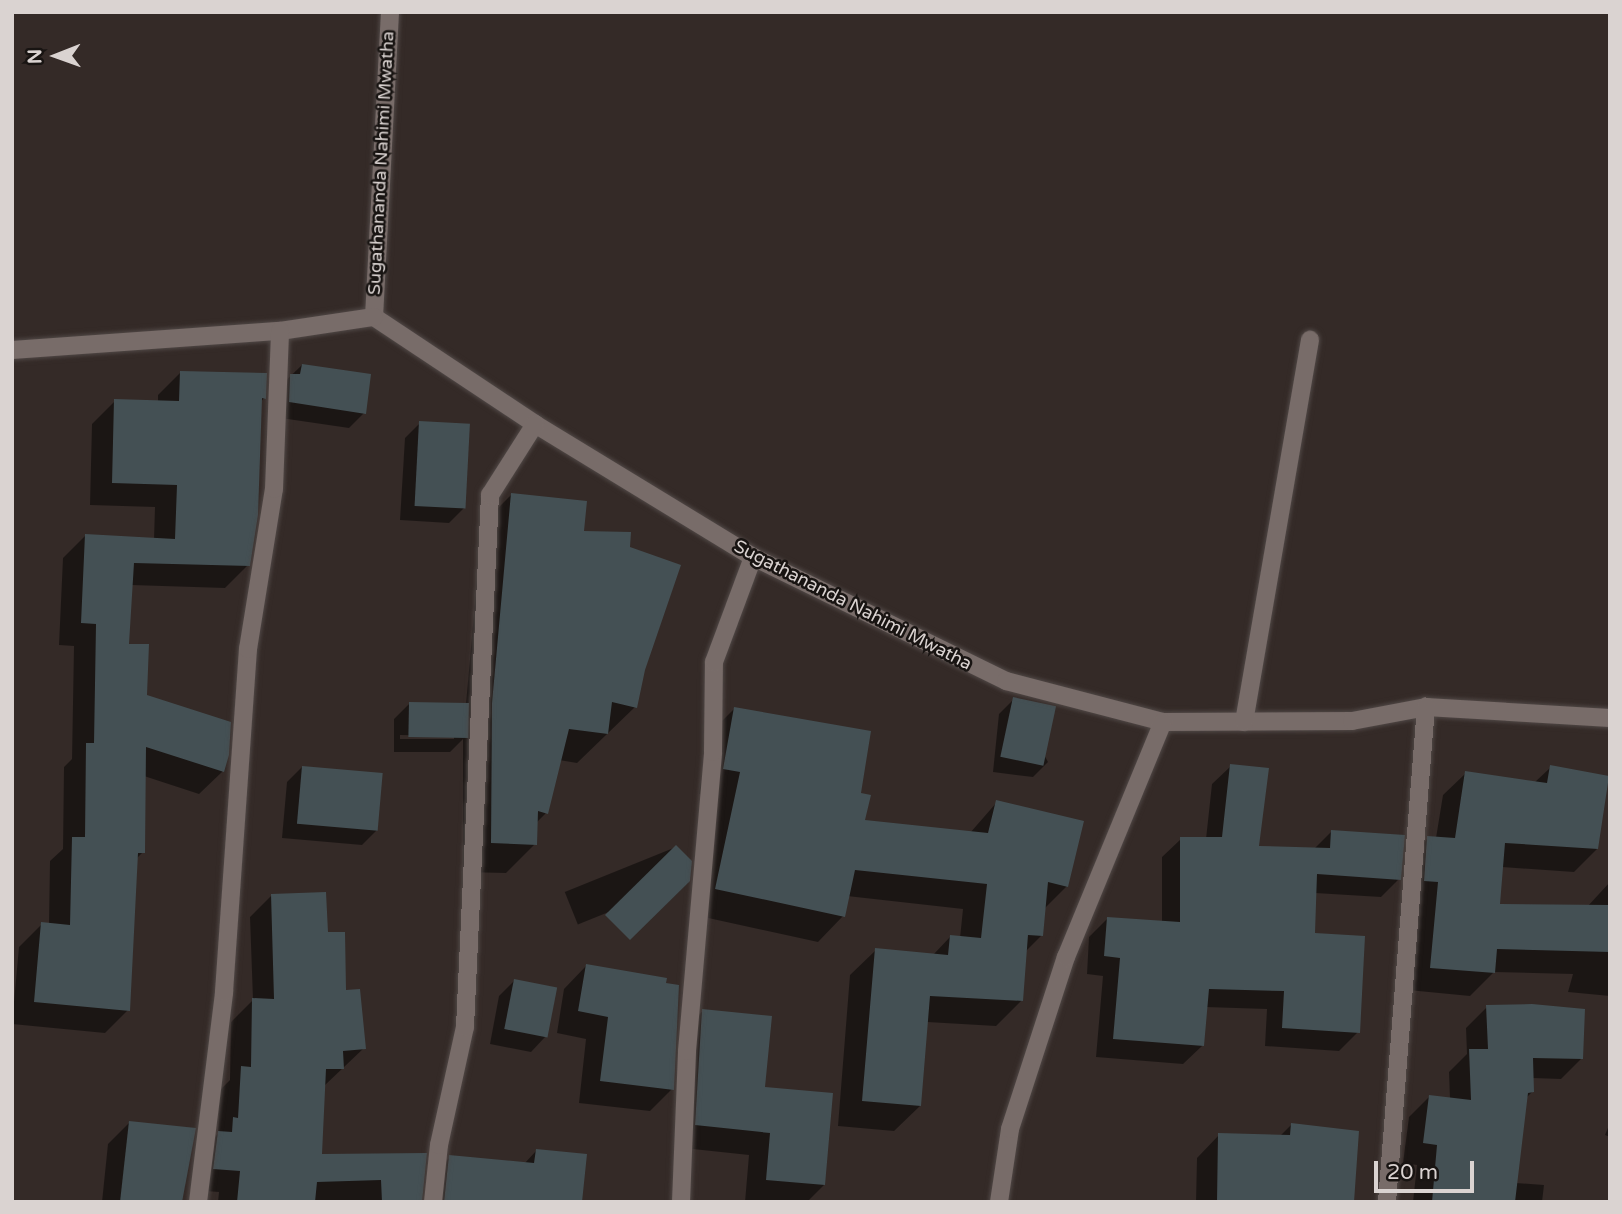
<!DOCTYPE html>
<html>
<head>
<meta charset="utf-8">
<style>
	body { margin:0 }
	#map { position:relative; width:1622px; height:1214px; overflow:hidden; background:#342a27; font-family:"Varela Round",sans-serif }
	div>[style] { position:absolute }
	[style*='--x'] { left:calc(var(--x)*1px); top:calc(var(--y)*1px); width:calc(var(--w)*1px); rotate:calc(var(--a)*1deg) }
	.shadow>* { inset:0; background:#0007; transform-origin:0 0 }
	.building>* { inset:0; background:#445054; transform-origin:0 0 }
	.roads { filter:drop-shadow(0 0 2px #504846) drop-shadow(0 0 2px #504846) }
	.minor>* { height:18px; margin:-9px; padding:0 9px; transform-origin:9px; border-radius:9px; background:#786c69 }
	span { translate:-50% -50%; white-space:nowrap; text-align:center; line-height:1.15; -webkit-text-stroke:5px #181412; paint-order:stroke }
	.street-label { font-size:18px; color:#dad3d1 }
	.frame { position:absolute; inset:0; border:14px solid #dad3d1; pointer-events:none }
	.north { position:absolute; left:21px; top:21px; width:70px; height:70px; -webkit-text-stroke:5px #181412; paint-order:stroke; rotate:269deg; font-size:19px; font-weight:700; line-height:28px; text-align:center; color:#dad3d1 }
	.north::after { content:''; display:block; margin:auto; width:24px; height:32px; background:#dad3d1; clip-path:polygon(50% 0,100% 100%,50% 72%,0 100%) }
	.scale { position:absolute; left:1374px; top:1161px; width:100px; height:32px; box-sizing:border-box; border:4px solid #dad3d1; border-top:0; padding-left:9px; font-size:21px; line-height:24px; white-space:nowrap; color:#dad3d1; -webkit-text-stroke:5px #181412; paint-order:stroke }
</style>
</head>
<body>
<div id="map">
	<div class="shadow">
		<i style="clip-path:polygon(302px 365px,364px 413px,349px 428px,274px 417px,275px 391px)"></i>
		<i style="clip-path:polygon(181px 372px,264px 398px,260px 403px,248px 565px,225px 588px,131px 585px,127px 645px,146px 696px,230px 724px,222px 772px,199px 794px,144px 776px,143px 852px,136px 859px,128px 1010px,105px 1033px,12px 1024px,19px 947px,42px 924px,49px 925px,50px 861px,63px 849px,64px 767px,72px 759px,74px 646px,59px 645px,63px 558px,86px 535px,154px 539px,155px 507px,90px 505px,92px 424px,115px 401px,158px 402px,158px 395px)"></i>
		<i style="clip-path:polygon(420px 423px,464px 508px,449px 523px,400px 520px,405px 438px)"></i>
		<i style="clip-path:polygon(evenodd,511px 495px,582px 533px,629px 548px,643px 669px,635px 707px,577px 763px,559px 760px,546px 813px,536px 823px,535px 844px,506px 873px,463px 872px,463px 739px,450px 752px,394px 752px,394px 719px,409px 704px,466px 704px,482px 524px,511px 495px,400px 735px,454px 736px,454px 739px,400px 739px,400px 735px)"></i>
		<i style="clip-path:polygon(1014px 699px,1048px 762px,1033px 777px,993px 772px,999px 714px)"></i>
		<i style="clip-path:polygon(734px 709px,859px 795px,863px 822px,970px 833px,997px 802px,1067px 886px,1044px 909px,1041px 936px,1025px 952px,1022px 1000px,996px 1026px,927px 1022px,920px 1106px,894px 1131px,838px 1126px,850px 975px,876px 950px,933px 955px,950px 937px,960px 938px,963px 909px,847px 896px,843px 916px,818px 942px,690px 914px,715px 797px,699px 794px,709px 734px)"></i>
		<i style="clip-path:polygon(1231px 766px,1257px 848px,1314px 849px,1331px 832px,1399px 879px,1381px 897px,1315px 893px,1314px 934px,1358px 1032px,1339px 1051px,1265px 1046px,1267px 1009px,1205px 1007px,1202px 1046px,1183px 1064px,1096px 1057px,1103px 976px,1087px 974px,1089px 937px,1108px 918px,1162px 922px,1162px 857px,1181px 839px,1206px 839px,1212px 784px)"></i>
		<i style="clip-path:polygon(302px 767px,377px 830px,362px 845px,282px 838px,287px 782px)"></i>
		<i style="clip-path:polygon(1551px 767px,1597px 849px,1574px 872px,1502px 867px,1498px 906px,1587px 907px,1610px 882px,1610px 996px,1568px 992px,1573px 974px,1494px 972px,1470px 996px,1408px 990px,1415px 904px,1402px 904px,1405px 861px,1428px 838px,1436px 838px,1443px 795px,1466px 773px,1534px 783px)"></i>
		<i style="left:676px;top:847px;width:35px;height:120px;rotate:68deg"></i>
		<i style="clip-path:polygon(272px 895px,326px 934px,364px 1048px,324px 1086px,320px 1156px,425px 1155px,420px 1202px,218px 1202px,219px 1192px,193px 1190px,197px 1154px,218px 1134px,220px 1090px,230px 1080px,231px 1022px,253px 1000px,250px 917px)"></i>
		<i style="clip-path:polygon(586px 966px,672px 1089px,650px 1111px,579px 1103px,586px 1039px,557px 1033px,564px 989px)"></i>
		<i style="clip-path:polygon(514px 981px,546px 1036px,531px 1052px,490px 1044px,499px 996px)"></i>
		<i style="clip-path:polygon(1487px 1007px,1582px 1058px,1561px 1079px,1532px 1078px,1532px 1092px,1526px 1098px,1516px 1183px,1544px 1185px,1542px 1202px,1413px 1202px,1417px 1165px,1403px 1163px,1409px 1117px,1429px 1097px,1450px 1099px,1449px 1072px,1467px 1054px,1466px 1028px)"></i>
		<i style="clip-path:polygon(703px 1011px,763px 1088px,824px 1185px,807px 1202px,745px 1202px,749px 1155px,674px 1147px,680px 1033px)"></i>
		<i style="clip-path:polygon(129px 1123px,194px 1130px,180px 1202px,102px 1202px,108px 1144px)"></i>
		<i style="clip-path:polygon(1610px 1123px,1610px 1137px,1605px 1135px)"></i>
		<i style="clip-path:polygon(1292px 1124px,1352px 1202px,1196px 1202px,1197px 1158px,1219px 1135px,1280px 1136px)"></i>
		<i style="clip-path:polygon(536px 1151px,581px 1202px,426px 1202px,429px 1178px,450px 1157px,524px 1164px)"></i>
	</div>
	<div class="building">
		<i style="clip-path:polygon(302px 364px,371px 374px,366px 414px,289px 402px,290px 374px,300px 374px)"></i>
		<i style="clip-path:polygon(180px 371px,267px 373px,266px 399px,262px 398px,258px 515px,250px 566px,134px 563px,129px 644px,149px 644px,147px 695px,231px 722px,229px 755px,224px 772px,146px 747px,145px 853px,138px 853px,130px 1011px,34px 1002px,41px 922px,70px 925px,72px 837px,85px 837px,86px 743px,94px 743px,96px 624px,81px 623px,85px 534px,175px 539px,177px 485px,112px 483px,114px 399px,179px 401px)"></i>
		<i style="left:419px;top:421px;width:51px;height:85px;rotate:3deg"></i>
		<i style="clip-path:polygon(511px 493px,587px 501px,584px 531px,631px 532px,630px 547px,681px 565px,645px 670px,637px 708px,612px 702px,608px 734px,569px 729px,548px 814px,538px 811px,537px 845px,491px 843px,492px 703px)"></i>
		<i style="left:1013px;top:697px;width:44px;height:61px;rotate:12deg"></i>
		<i style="left:409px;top:702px;width:60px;height:35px;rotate:1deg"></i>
		<i style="clip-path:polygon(734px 707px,871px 731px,861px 793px,871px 795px,865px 820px,988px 833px,996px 800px,1084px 821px,1068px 887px,1048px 882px,1043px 936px,1028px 935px,1023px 1001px,930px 996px,921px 1106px,862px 1101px,875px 948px,948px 955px,950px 935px,981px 938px,987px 884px,855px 870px,845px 917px,715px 889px,740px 772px,723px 769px)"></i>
		<i style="clip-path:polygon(1230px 764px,1269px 768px,1259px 846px,1330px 848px,1331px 830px,1405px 835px,1401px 880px,1317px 874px,1315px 933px,1365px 936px,1360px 1033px,1282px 1028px,1284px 991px,1209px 989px,1204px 1046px,1113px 1039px,1120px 958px,1104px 956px,1107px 917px,1180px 922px,1180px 837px,1222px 837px)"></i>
		<i style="clip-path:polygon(1550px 765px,1609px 776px,1598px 849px,1505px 843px,1500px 904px,1610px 905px,1610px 952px,1497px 949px,1495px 973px,1430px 968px,1438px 882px,1424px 881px,1427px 836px,1455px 838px,1465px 771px,1547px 783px)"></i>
		<i style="left:302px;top:766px;width:81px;height:58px;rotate:5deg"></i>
		<i style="clip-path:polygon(676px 845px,692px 861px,690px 881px,630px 940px,605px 915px)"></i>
		<i style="clip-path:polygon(326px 892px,328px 932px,345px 932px,346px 990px,360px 989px,366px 1049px,343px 1051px,344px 1069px,326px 1069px,322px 1154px,427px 1153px,422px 1202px,382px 1202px,381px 1180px,317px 1182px,315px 1202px,237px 1202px,240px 1171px,213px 1169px,218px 1131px,232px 1132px,233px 1117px,238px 1118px,241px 1066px,251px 1067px,252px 998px,274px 999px,271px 894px)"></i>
		<i style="clip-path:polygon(586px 964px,667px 978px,666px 983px,679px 985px,674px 1090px,600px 1081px,608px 1017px,578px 1011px)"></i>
		<i style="left:514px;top:979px;width:44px;height:51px;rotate:11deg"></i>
		<i style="clip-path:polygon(1532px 1004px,1585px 1009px,1583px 1059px,1533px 1058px,1534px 1092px,1528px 1093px,1515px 1202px,1432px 1202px,1437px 1145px,1423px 1143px,1429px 1095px,1471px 1100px,1469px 1049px,1488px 1049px,1486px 1005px)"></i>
		<i style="clip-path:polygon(702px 1009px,772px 1016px,765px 1087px,833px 1093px,825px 1185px,766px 1180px,770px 1133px,695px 1125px)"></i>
		<i style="clip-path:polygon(129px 1121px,196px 1128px,182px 1202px,120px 1202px)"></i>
		<i style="clip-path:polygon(1291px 1123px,1359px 1131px,1354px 1202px,1217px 1202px,1218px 1133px,1290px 1135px)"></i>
		<i style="clip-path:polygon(536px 1149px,587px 1154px,582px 1202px,444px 1202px,449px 1155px,534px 1163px)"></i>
	</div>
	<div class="roads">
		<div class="minor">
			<i style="--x:390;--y:12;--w:305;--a:93"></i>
			<i style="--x:374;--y:317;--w:193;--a:33.6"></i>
			<i style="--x:535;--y:424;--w:255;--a:31.4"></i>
			<i style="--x:753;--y:557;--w:282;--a:26.1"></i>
			<i style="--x:1006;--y:681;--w:162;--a:14.6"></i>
			<i style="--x:1163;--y:722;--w:189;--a:-0.3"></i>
			<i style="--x:1352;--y:721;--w:75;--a:-10.7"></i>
			<i style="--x:1426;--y:707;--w:184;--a:3.4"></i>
			<i style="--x:12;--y:350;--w:269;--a:-4.1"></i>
			<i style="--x:280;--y:331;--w:95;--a:-8.5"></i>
			<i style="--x:1244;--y:722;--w:388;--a:-80.2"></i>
			<i style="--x:198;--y:1202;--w:212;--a:-82.9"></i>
			<i style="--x:224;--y:992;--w:344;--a:-86"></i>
			<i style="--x:248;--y:649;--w:162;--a:-80.8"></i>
			<i style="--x:274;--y:489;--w:158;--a:-87.8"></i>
			<i style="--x:433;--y:1202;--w:57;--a:-84"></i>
			<i style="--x:439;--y:1145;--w:121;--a:-77.6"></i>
			<i style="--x:465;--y:1027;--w:533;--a:-87.31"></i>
			<i style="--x:490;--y:495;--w:84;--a:-57.6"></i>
			<i style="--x:681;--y:1202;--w:151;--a:-87.7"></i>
			<i style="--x:687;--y:1051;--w:300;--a:-85"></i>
			<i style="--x:713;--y:752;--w:90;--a:-89.4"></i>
			<i style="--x:714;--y:662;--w:112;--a:-69.6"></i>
			<i style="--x:999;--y:1202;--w:74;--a:-81.4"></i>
			<i style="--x:1010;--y:1129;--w:181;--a:-72"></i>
			<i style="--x:1066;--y:957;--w:254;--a:-67.6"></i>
			<i style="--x:1387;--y:1202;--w:497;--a:-85.5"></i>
		</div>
	</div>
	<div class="street-label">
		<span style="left:381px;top:163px;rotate:-87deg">Sugathananda Nahimi Mwatha</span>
		<span style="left:853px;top:605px;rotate:27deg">Sugathananda Nahimi Mwatha</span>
	</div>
	<div class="frame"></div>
	<div class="north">N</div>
	<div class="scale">20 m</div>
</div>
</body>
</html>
